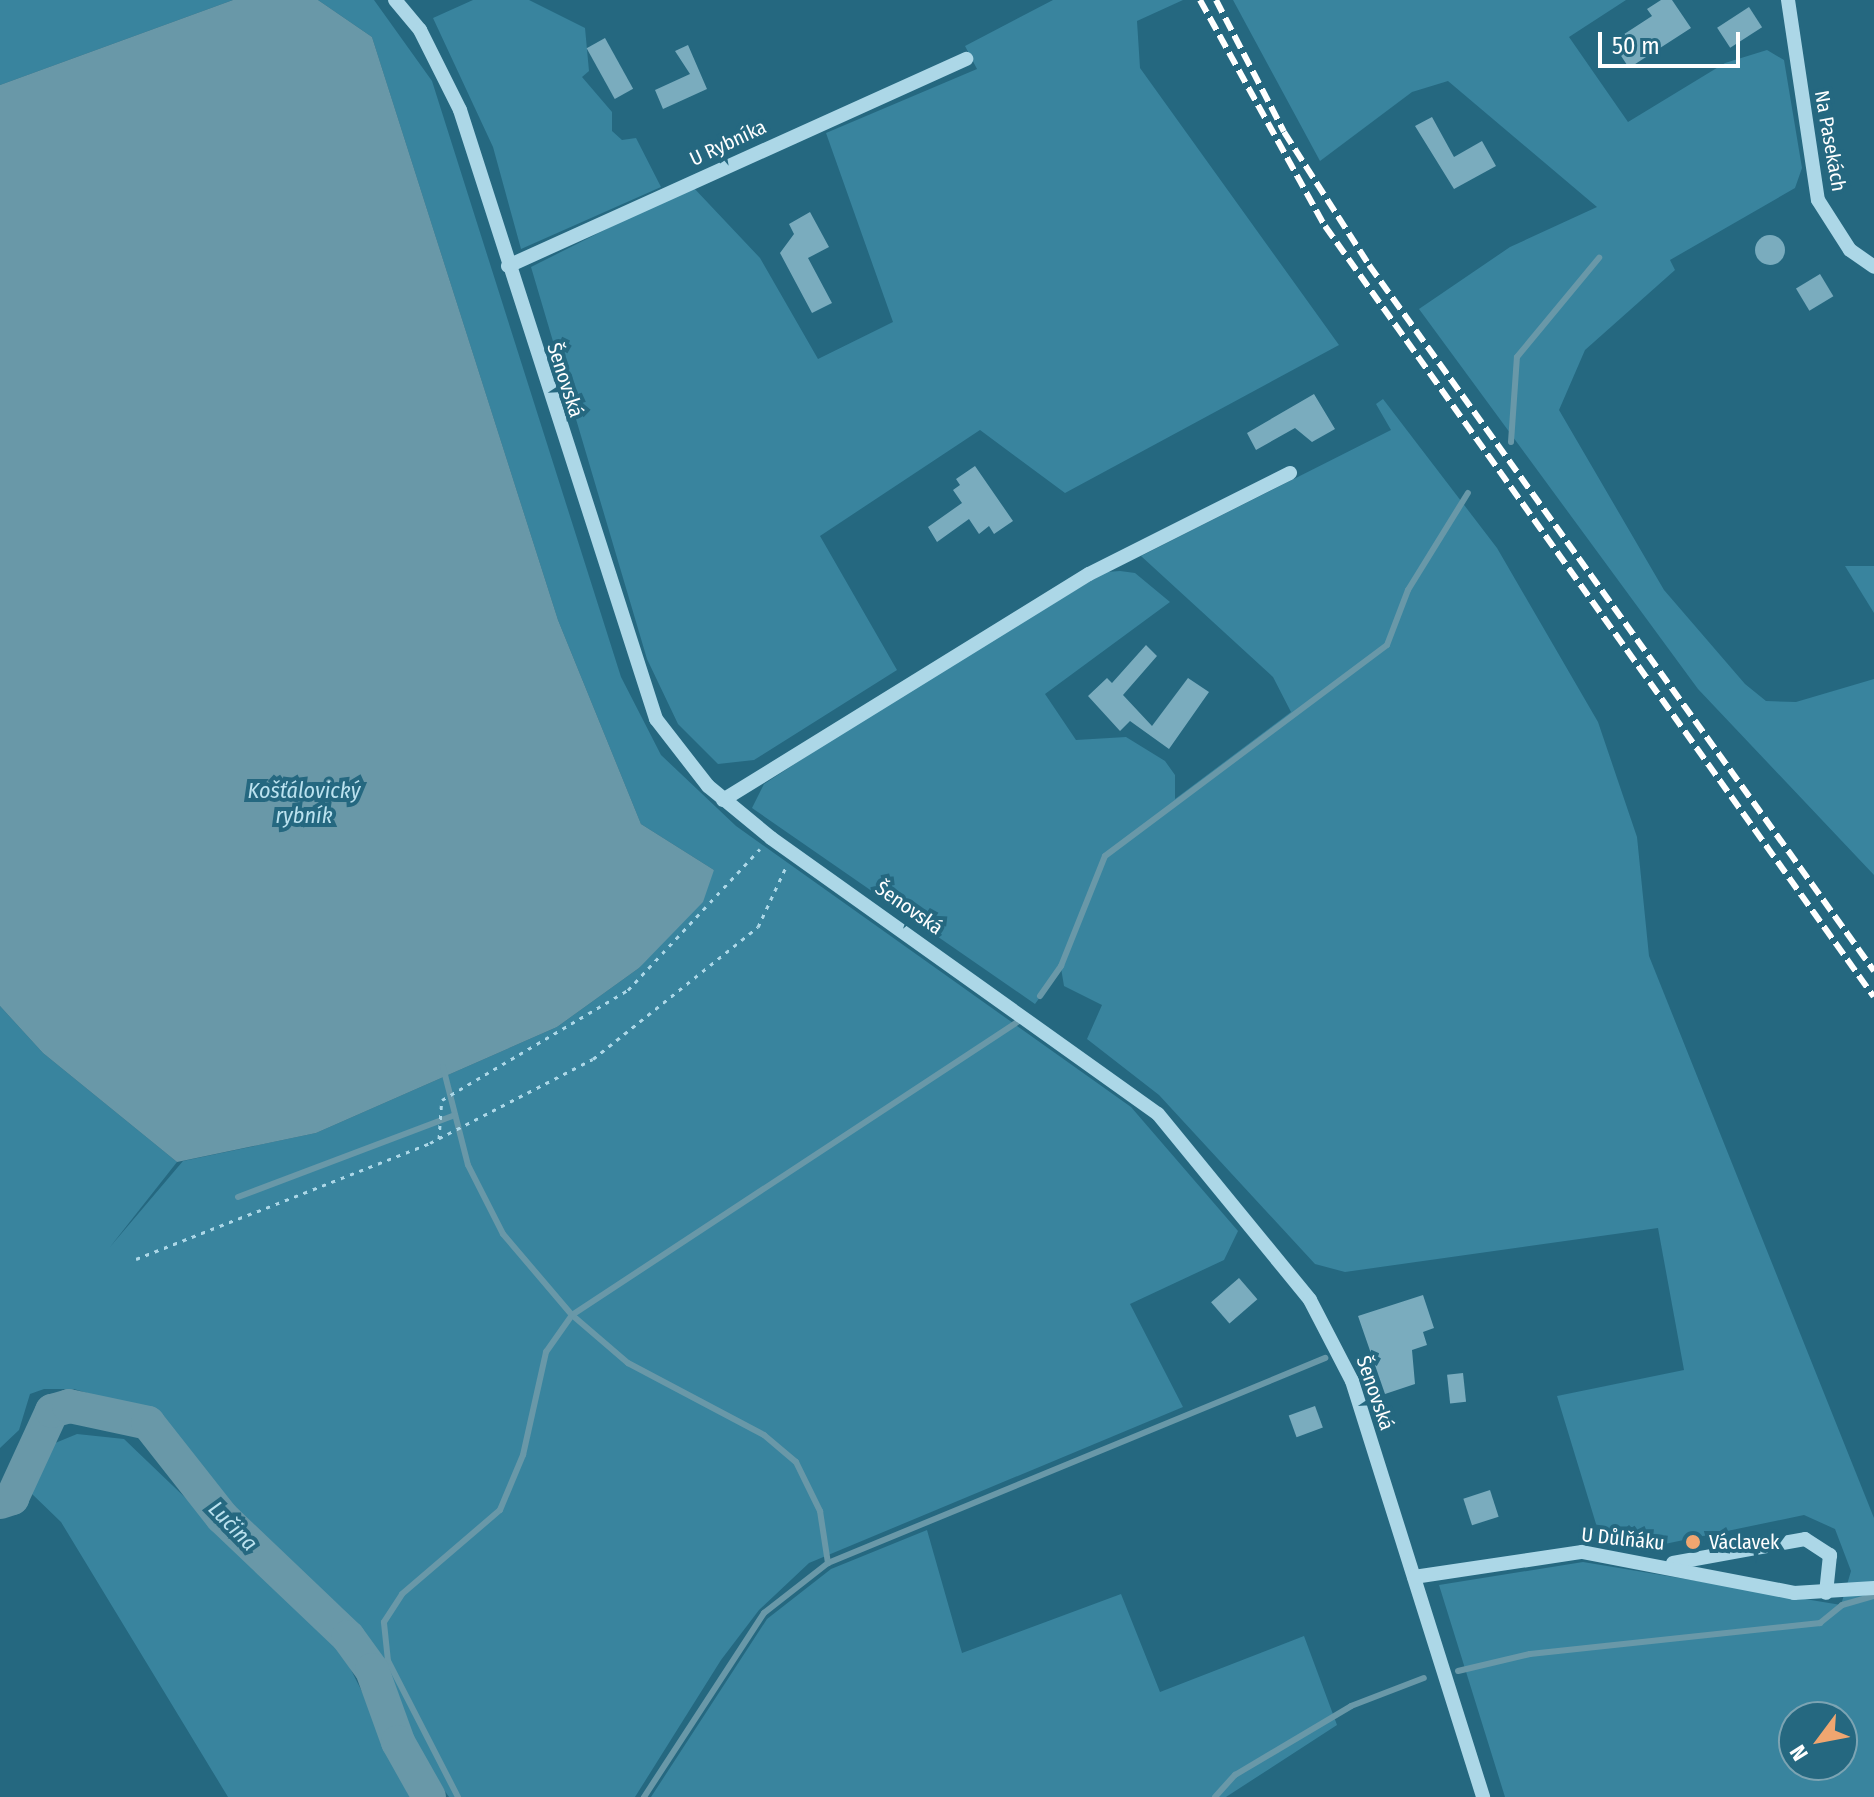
<!DOCTYPE html>
<html>
<head>
<meta charset="utf-8">
<style>
	body { margin:0 }
	#map { position:relative; width:1874px; height:1797px; overflow:hidden; background:#256880; font-family:"Fira Sans Condensed",sans-serif }
	div>[style] { position:absolute }
	[style*='--x'] { left:calc(var(--x)*1px); top:calc(var(--y)*1px); width:calc(var(--w)*1px); rotate:calc(var(--a)*1deg) }
	.green>* { inset:0; background:#39849e }
	.water>* { inset:0; background:#6998a8 }
	.stream>* { height:6px; margin:-3px; padding:0 3px; transform-origin:3px; border-radius:3px; background:#6998a8 }
	.river>* { height:34px; margin:-17px; padding:0 17px; transform-origin:17px; border-radius:17px; background:#6998a8 }
	.building>* { inset:0; background:#7aacbe; transform-origin:0 0 }
	.round { border-radius:50% }
	.path>* { height:3px; margin-top:-1.5px; transform-origin:0; background:repeating-linear-gradient(90deg,#acd7e7 0 4px,transparent 0 10px) }
	.minor>* { height:14px; margin:-7px; padding:0 7px; transform-origin:7px; border-radius:7px; background:#acd7e7 }
	.rail>* { height:6px; margin-top:-3px; transform-origin:0; background:repeating-linear-gradient(90deg,#fff 0 14px,transparent 0 20px) }
	.dots>* { width:22px; height:22px; translate:-50% -50%; box-sizing:border-box; border:4px solid #256880; border-radius:50% }
	span { translate:-50% -50%; white-space:nowrap; text-align:center; line-height:1.15; -webkit-text-stroke:8px #256880; paint-order:stroke }
	.street-label { font-size:20px; color:#fff }
	.poi-label { font-size:20px; color:#fff }
	.left { translate:0 -50%; text-align:left }
	.water-label { font-size:22px; color:#bbe2ef; font-style:italic }
	.north { position:absolute; left:1778px; top:1701px; width:80px; height:80px; box-sizing:border-box; background:#256880; border:2px solid #7ca4b3; border-radius:50%; rotate:238deg; font-size:22px; font-weight:700; line-height:32px; text-align:center; color:#fff }
	.north::after { content:''; display:block; margin:auto; width:28px; height:36px; background:#f0a670; clip-path:polygon(50% 0,100% 100%,50% 72%,0 100%) }
	.scale { position:absolute; left:1598px; top:32px; width:142px; height:36px; box-sizing:border-box; border:4px solid #fff; border-top:0; padding-left:10px; font-size:24px; line-height:28px; white-space:nowrap; color:#fff; -webkit-text-stroke:6px #256880; paint-order:stroke }
</style>
</head>
<body>
<div id="map">
	<div class="green">
		<i style="clip-path:polygon(0 0,233px 0,0 85px)"></i>
		<i style="clip-path:polygon(318px 0,374px 0,432px 81px,621px 677px,661px 755px,736px 826px,1131px 1107px,1238px 1231px,1224px 1260px,1130px 1304px,1183px 1407px,809px 1563px,759px 1610px,721px 1660px,635px 1797px,449px 1797px,418px 1752px,385px 1665px,343px 1609px,233px 1514px,161px 1415px,74px 1389px,44px 1389px,30px 1394px,19px 1430px,0 1448px,0 1006px,43px 1053px,177px 1162px,110px 1247px,183px 1161px,316px 1133px,557px 1027px,639px 968px,714px 870px,641px 824px,558px 620px,372px 37px)"></i>
		<i style="clip-path:polygon(473px 0,529px 0,585px 28px,589px 71px,582px 77px,612px 112px,612px 131px,622px 140px,636px 138px,661px 187px,521px 249px,493px 147px,433px 18px)"></i>
		<i style="clip-path:polygon(1053px 0,1183px 0,1137px 21px,1140px 68px,1339px 345px,1065px 493px,980px 430px,820px 536px,897px 670px,754px 760px,718px 764px,678px 724px,647px 659px,531px 267px,692px 186px,760px 258px,818px 359px,893px 322px,826px 133px,977px 69px,965px 46px)"></i>
		<i style="clip-path:polygon(1233px 0,1626px 0,1569px 37px,1628px 122px,1725px 63px,1767px 50px,1784px 60px,1802px 168px,1795px 188px,1670px 260px,1675px 270px,1585px 350px,1559px 410px,1664px 590px,1745px 684px,1766px 701px,1796px 702px,1874px 679px,1874px 875px,1698px 689px,1419px 309px,1510px 247px,1597px 207px,1448px 81px,1412px 92px,1320px 161px)"></i>
		<i style="clip-path:polygon(evenodd,1383px 399px,1497px 548px,1598px 722px,1637px 837px,1649px 956px,1874px 1518px,1874px 1797px,1505px 1797px,1439px 1585px,1583px 1562px,1841px 1605px,1851px 1571px,1835px 1529px,1804px 1515px,1655px 1546px,1600px 1537px,1557px 1396px,1684px 1370px,1658px 1228px,1345px 1272px,1315px 1264px,1159px 1095px,1087px 1039px,1102px 1005px,1064px 986px,1061px 968px,1035px 1004px,752px 808px,764px 784px,910px 689px,1106px 572px,1120px 571px,1135px 573px,1170px 602px,1045px 694px,1076px 740px,1126px 737px,1165px 761px,1175px 775px,1175px 799px,1291px 712px,1273px 677px,1141px 556px,1391px 430px,1376px 404px,1383px 399px,1794px 1717px,1842px 1717px,1842px 1765px,1794px 1765px,1794px 1717px)"></i>
		<i style="clip-path:polygon(1845px 566px,1874px 566px,1874px 613px)"></i>
		<i style="clip-path:polygon(77px 1434px,124px 1439px,338px 1644px,415px 1797px,228px 1797px,61px 1522px,31px 1493px,48px 1446px)"></i>
		<i style="clip-path:polygon(927px 1530px,962px 1653px,1121px 1594px,1160px 1692px,1304px 1636px,1337px 1725px,1226px 1797px,651px 1797px,767px 1619px,831px 1569px)"></i>
	</div>
	<div class="water">
		<i style="clip-path:polygon(233px 0,318px 0,372px 37px,558px 620px,641px 824px,714px 870px,703px 902px,639px 968px,557px 1027px,316px 1133px,177px 1162px,43px 1053px,0 1006px,0 85px)"></i>
	</div>
	<div class="stream">
		<i style="--x:1511;--y:442;--w:85;--a:-86"></i>
		<i style="--x:1517;--y:357;--w:129;--a:-50.4"></i>
		<i style="--x:1040;--y:996;--w:37;--a:-55"></i>
		<i style="--x:1061;--y:966;--w:118;--a:-68.2"></i>
		<i style="--x:1105;--y:856;--w:352;--a:-36.8"></i>
		<i style="--x:1387;--y:645;--w:59;--a:-69.1"></i>
		<i style="--x:1408;--y:590;--w:114;--a:-58.3"></i>
		<i style="--x:443;--y:1067;--w:101;--a:75.7"></i>
		<i style="--x:468;--y:1165;--w:77;--a:63.1"></i>
		<i style="--x:503;--y:1234;--w:106;--a:49.6"></i>
		<i style="--x:572;--y:1315;--w:74;--a:40.6"></i>
		<i style="--x:628;--y:1363;--w:154;--a:27.9"></i>
		<i style="--x:764;--y:1435;--w:42;--a:40.2"></i>
		<i style="--x:796;--y:1462;--w:55;--a:63.9"></i>
		<i style="--x:820;--y:1511;--w:53;--a:81.3"></i>
		<i style="--x:828;--y:1563;--w:81;--a:142"></i>
		<i style="--x:764;--y:1613;--w:220;--a:123.1"></i>
		<i style="--x:238;--y:1197;--w:232;--a:-20.7"></i>
		<i style="--x:828;--y:1563;--w:538;--a:-22.41"></i>
		<i style="--x:1458;--y:1671;--w:74;--a:-13.3"></i>
		<i style="--x:1530;--y:1654;--w:292;--a:-6.1"></i>
		<i style="--x:1820;--y:1623;--w:28;--a:-39"></i>
		<i style="--x:1842;--y:1605;--w:33;--a:-16"></i>
		<i style="--x:458;--y:1797;--w:153;--a:-117.2"></i>
		<i style="--x:388;--y:1661;--w:39;--a:-96"></i>
		<i style="--x:384;--y:1622;--w:33;--a:-57"></i>
		<i style="--x:402;--y:1594;--w:129;--a:-40.6"></i>
		<i style="--x:500;--y:1510;--w:60;--a:-67.3"></i>
		<i style="--x:523;--y:1455;--w:106;--a:-77.4"></i>
		<i style="--x:546;--y:1352;--w:45;--a:-54.9"></i>
		<i style="--x:572;--y:1315;--w:539;--a:-33.34"></i>
		<i style="--x:1215;--y:1797;--w:30;--a:-48"></i>
		<i style="--x:1235;--y:1775;--w:135;--a:-30.7"></i>
		<i style="--x:1351;--y:1706;--w:78;--a:-21"></i>
	</div>
	<div class="river">
		<i style="--x:0;--y:1502;--w:13;--a:-18"></i>
		<i style="--x:12;--y:1498;--w:96;--a:-65.3"></i>
		<i style="--x:52;--y:1411;--w:18;--a:-16"></i>
		<i style="--x:69;--y:1406;--w:81;--a:12.1"></i>
		<i style="--x:148;--y:1423;--w:120;--a:51.8"></i>
		<i style="--x:222;--y:1517;--w:174;--a:43.6"></i>
		<i style="--x:348;--y:1637;--w:41;--a:54"></i>
		<i style="--x:372;--y:1670;--w:77;--a:70.1"></i>
		<i style="--x:398;--y:1742;--w:63;--a:60.6"></i>
	</div>
	<div class="building">
		<i style="clip-path:polygon(1661px 0,1672px 0,1691px 28px,1629px 68px,1612px 42px,1652px 16px,1647px 9px)"></i>
		<i style="left:1749px;top:7px;width:24px;height:38px;rotate:57deg"></i>
		<i style="left:605px;top:38px;width:58px;height:21px;rotate:61deg"></i>
		<i style="clip-path:polygon(688px 45px,707px 89px,663px 109px,655px 90px,690px 74px,675px 51px)"></i>
		<i style="clip-path:polygon(1432px 117px,1454px 157px,1482px 141px,1496px 166px,1454px 189px,1415px 126px)"></i>
		<i style="clip-path:polygon(810px 212px,829px 247px,808px 258px,832px 303px,812px 313px,780px 253px,794px 234px,789px 224px)"></i>
		<i class="round" style="left:1755px;top:235px;width:30px;height:30px"></i>
		<i style="left:1820px;top:274px;width:26px;height:28px;rotate:59deg"></i>
		<i style="clip-path:polygon(1314px 394px,1335px 429px,1312px 442px,1295px 428px,1256px 450px,1247px 433px)"></i>
		<i style="clip-path:polygon(975px 466px,1013px 521px,994px 534px,989px 526px,979px 534px,969px 519px,937px 542px,928px 527px,962px 503px,953px 490px,960px 485px,956px 479px)"></i>
		<i style="clip-path:polygon(1146px 645px,1157px 656px,1123px 695px,1152px 726px,1188px 678px,1209px 692px,1169px 749px,1130px 721px,1120px 731px,1088px 696px,1107px 678px,1112px 683px)"></i>
		<i style="left:1239px;top:1278px;width:28px;height:37px;rotate:49deg"></i>
		<i style="clip-path:polygon(1423px 1295px,1434px 1328px,1423px 1332px,1427px 1345px,1412px 1350px,1415px 1384px,1385px 1394px,1358px 1316px)"></i>
		<i style="left:1463px;top:1373px;width:29px;height:16px;rotate:84deg"></i>
		<i style="left:1315px;top:1406px;width:23px;height:28px;rotate:70deg"></i>
		<i style="left:1490px;top:1490px;width:28px;height:28px;rotate:72deg"></i>
	</div>
	<div class="path">
		<i style="--x:439;--y:1139;--w:39;--a:-86"></i>
		<i style="--x:442;--y:1100;--w:216;--a:-30.6"></i>
		<i style="--x:628;--y:990;--w:193;--a:-46.9"></i>
		<i style="--x:136;--y:1259;--w:316;--a:-21.5"></i>
		<i style="--x:430;--y:1143;--w:183;--a:-27.3"></i>
		<i style="--x:593;--y:1059;--w:211;--a:-38.7"></i>
		<i style="--x:758;--y:927;--w:66;--a:-65"></i>
	</div>
	<div class="minor">
		<i style="--x:395;--y:0;--w:39;--a:50"></i>
		<i style="--x:420;--y:30;--w:89;--a:63.4"></i>
		<i style="--x:460;--y:110;--w:640;--a:72.16"></i>
		<i style="--x:656;--y:719;--w:85;--a:52.2"></i>
		<i style="--x:708;--y:786;--w:82;--a:39.5"></i>
		<i style="--x:771;--y:838;--w:475;--a:35.5"></i>
		<i style="--x:1158;--y:1114;--w:240;--a:50.7"></i>
		<i style="--x:1310;--y:1300;--w:91;--a:62.6"></i>
		<i style="--x:1352;--y:1381;--w:436;--a:72.5"></i>
		<i style="--x:1788;--y:0;--w:202;--a:81.5"></i>
		<i style="--x:1818;--y:200;--w:59;--a:57.4"></i>
		<i style="--x:1850;--y:250;--w:29;--a:35"></i>
		<i style="--x:508;--y:266;--w:503;--a:-24.32"></i>
		<i style="--x:723;--y:800;--w:430;--a:-31.7"></i>
		<i style="--x:1089;--y:574;--w:225;--a:-26.7"></i>
		<i style="--x:1673;--y:1563;--w:134;--a:-10.3"></i>
		<i style="--x:1805;--y:1539;--w:30;--a:33"></i>
		<i style="--x:1830;--y:1555;--w:38;--a:96"></i>
		<i style="--x:1414;--y:1577;--w:170;--a:-8.5"></i>
		<i style="--x:1582;--y:1552;--w:216;--a:10.9"></i>
		<i style="--x:1794;--y:1593;--w:80;--a:-3.6"></i>
	</div>
	<div class="rail">
		<i style="--x:1200;--y:0;--w:258;--a:61.1"></i>
		<i style="--x:1325;--y:226;--w:946;--a:54.55"></i>
		<i style="--x:1216;--y:0;--w:148;--a:62.7"></i>
		<i style="--x:1284;--y:132;--w:158;--a:57.4"></i>
		<i style="--x:1369;--y:265;--w:868;--a:54.42"></i>
	</div>
	<div class="dots">
		<i style="left:1693px;top:1542px;background:#f0a670"></i>
	</div>
	<div class="street-label">
		<span style="left:1830px;top:141px;rotate:80deg">Na Pasekách</span>
		<span style="left:728px;top:143px;rotate:-25deg">U Rybníka</span>
		<span style="left:565px;top:380px;rotate:72deg">Šenovská</span>
		<span style="left:909px;top:908px;rotate:35deg">Šenovská</span>
		<span style="left:1375px;top:1393px;rotate:71deg">Šenovská</span>
		<span style="left:1623px;top:1539px;rotate:6deg">U Důlňáku</span>
	</div>
	<div class="poi-label">
		<span class="left" style="left:1709px;top:1542px">Václavek</span>
	</div>
	<div class="water-label">
		<span style="left:304px;top:803px">Košťálovický<br>rybník</span>
		<span style="left:233px;top:1526px;rotate:46deg">Lučina</span>
	</div>
	<div class="north">N</div>
	<div class="scale">50 m</div>
</div>
</body>
</html>
